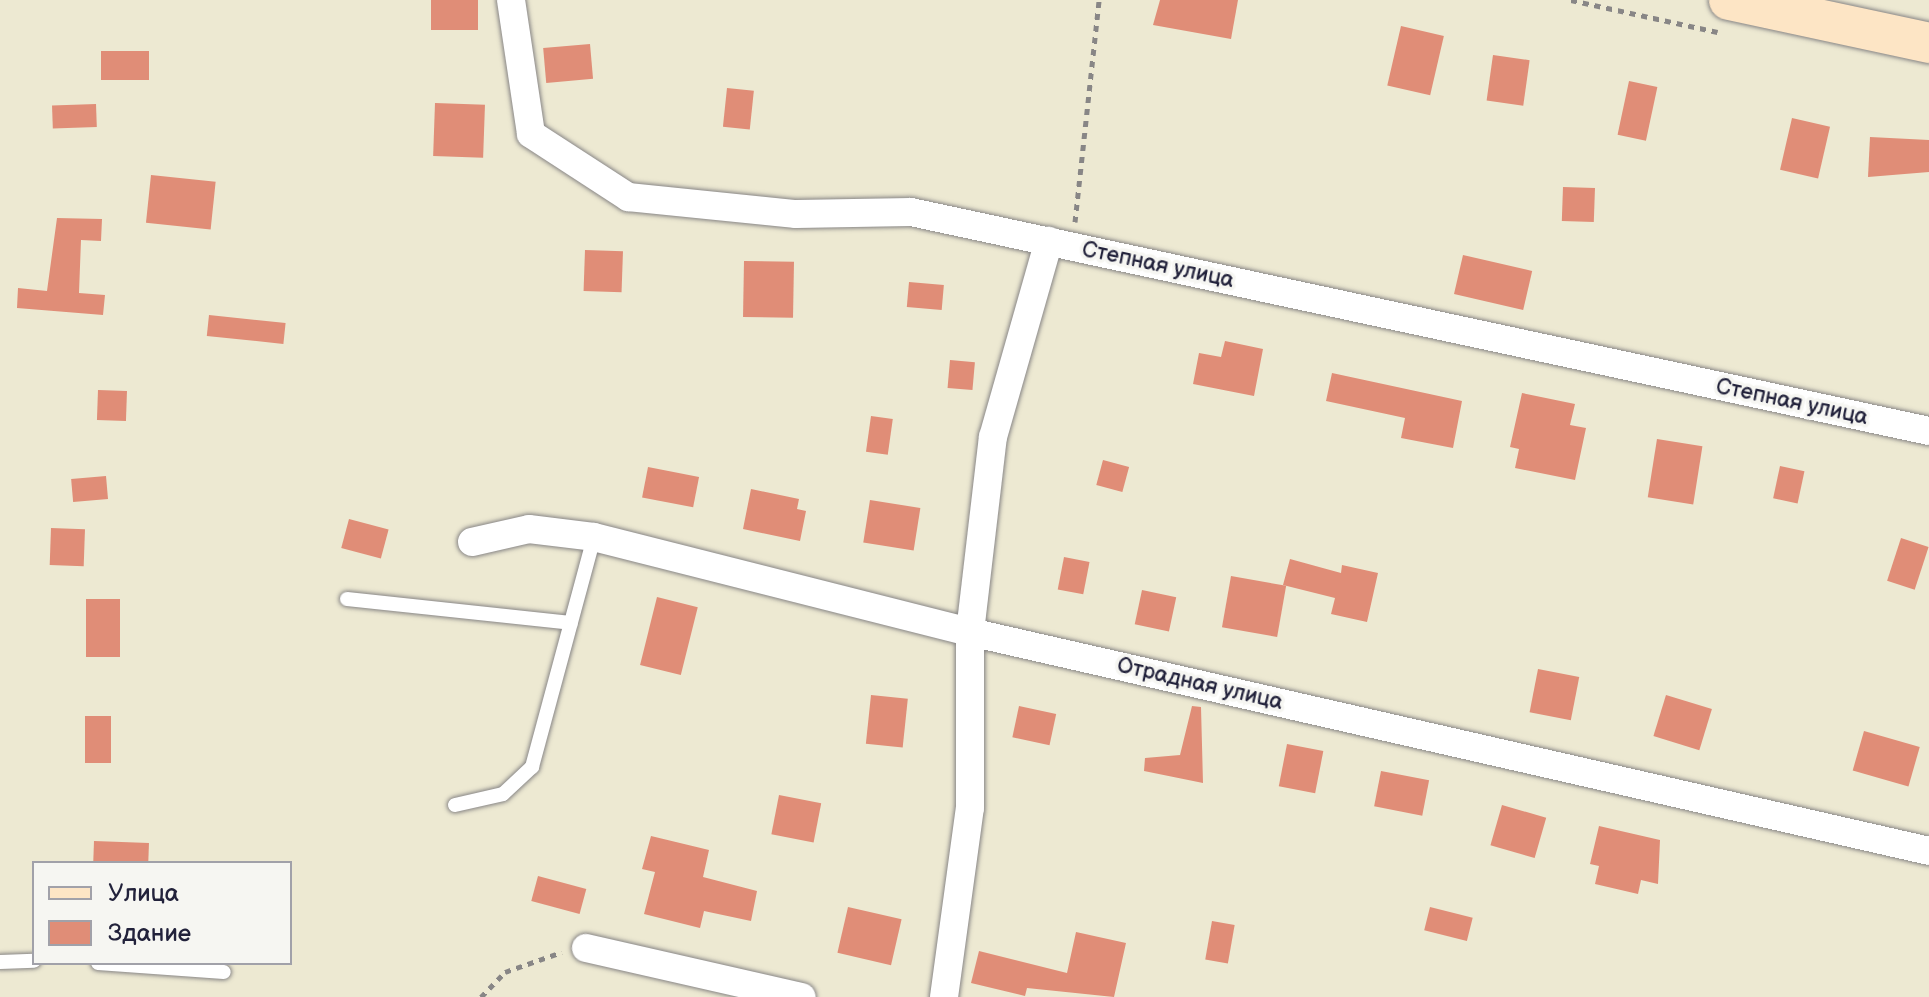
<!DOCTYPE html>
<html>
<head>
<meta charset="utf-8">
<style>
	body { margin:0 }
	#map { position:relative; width:1929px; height:997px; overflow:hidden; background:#ede9d2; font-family:"Balsamiq Sans",sans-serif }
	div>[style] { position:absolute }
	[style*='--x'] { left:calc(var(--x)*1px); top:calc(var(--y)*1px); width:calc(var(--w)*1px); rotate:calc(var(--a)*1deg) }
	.building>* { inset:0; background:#e08d77; transform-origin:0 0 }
	.path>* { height:5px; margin-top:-2.5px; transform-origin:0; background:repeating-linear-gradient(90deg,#888686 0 6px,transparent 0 12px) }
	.roads { filter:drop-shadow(0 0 2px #888686) drop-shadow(0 0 2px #888686) }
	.service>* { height:14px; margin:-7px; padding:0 7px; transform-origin:7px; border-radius:7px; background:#fff }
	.minor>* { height:28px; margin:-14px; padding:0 14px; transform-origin:14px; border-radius:14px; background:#fff }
	.secondary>* { height:40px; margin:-20px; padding:0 20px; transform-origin:20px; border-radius:20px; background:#fde5c5 }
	span { translate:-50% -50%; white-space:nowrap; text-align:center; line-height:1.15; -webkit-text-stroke:7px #f6f6f2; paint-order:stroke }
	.street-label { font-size:22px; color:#22223b }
	.legend { position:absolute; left:32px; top:861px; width:260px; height:104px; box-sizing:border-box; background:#f6f6f2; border:2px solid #a1a1a9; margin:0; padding:10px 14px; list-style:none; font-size:24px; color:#22223b }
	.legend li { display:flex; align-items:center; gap:16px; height:40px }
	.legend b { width:40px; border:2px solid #a1a1a9 }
</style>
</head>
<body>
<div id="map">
	<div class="building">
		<i style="left:431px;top:0;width:47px;height:30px"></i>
		<i style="clip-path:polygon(1160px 0,1238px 0,1231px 39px,1153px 25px)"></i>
		<i style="left:1401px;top:26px;width:44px;height:61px;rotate:13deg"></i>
		<i style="left:590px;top:44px;width:35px;height:47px;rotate:85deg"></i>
		<i style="left:101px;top:51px;width:48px;height:29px"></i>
		<i style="left:1493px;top:55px;width:37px;height:46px;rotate:8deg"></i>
		<i style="left:1629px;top:81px;width:29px;height:55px;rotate:12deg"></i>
		<i style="left:727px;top:88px;width:27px;height:39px;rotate:6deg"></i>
		<i style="left:435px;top:103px;width:50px;height:53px;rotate:2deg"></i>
		<i style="left:96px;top:104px;width:23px;height:44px;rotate:88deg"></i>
		<i style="left:1792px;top:118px;width:39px;height:53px;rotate:13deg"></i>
		<i style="clip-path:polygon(1870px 137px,1929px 140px,1929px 172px,1868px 177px)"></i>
		<i style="left:151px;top:175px;width:65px;height:48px;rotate:6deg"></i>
		<i style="left:1563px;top:187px;width:32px;height:34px;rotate:2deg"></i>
		<i style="clip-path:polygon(57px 218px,102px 219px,101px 241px,81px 240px,79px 293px,105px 295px,103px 315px,17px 308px,18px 288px,47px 291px)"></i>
		<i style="left:585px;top:250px;width:38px;height:41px;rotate:2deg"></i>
		<i style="left:1463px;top:255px;width:71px;height:40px;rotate:13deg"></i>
		<i style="left:744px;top:261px;width:50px;height:56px;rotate:1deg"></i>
		<i style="left:909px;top:282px;width:35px;height:25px;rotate:5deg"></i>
		<i style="left:209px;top:315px;width:77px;height:21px;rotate:6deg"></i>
		<i style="clip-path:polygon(1225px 341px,1263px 349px,1254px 396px,1193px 384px,1199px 353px,1221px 357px)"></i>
		<i style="left:950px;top:360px;width:25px;height:28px;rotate:5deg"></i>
		<i style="clip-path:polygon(1332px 373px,1462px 401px,1453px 448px,1401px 438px,1405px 418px,1326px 401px)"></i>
		<i style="left:98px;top:390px;width:29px;height:30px;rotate:2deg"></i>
		<i style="clip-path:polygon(1522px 393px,1575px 404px,1570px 425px,1586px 428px,1575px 480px,1515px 468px,1519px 449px,1510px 447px)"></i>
		<i style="left:871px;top:416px;width:22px;height:36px;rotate:8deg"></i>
		<i style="left:1657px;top:439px;width:46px;height:59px;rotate:9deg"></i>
		<i style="left:1103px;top:460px;width:27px;height:26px;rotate:15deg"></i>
		<i style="left:1780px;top:466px;width:25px;height:33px;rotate:12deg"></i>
		<i style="left:648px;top:467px;width:52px;height:31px;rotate:11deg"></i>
		<i style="left:106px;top:476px;width:23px;height:35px;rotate:85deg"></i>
		<i style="clip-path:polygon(751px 489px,799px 499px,797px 509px,806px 511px,800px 541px,743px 529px)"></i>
		<i style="left:870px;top:500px;width:51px;height:43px;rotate:9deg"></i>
		<i style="left:349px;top:519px;width:41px;height:30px;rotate:15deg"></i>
		<i style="left:51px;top:528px;width:34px;height:37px;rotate:2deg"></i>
		<i style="left:1901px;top:538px;width:29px;height:45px;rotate:18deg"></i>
		<i style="left:1064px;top:557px;width:26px;height:33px;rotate:11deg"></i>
		<i style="clip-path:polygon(1290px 559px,1341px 573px,1342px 565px,1378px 573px,1367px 622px,1331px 614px,1335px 598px,1283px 585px)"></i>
		<i style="left:1231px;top:576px;width:56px;height:52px;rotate:10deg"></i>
		<i style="left:1142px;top:590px;width:35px;height:35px;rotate:12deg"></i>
		<i style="left:657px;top:597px;width:42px;height:70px;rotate:14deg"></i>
		<i style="left:86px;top:599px;width:34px;height:58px"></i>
		<i style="left:1538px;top:669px;width:42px;height:44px;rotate:11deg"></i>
		<i style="left:871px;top:695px;width:37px;height:49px;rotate:6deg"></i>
		<i style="left:1666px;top:695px;width:48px;height:43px;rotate:17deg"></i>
		<i style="left:1019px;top:706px;width:38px;height:32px;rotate:12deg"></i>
		<i style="clip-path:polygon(1192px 706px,1201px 707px,1203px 783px,1144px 771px,1145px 758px,1180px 755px)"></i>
		<i style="left:85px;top:716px;width:26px;height:47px"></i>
		<i style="left:1864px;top:731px;width:58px;height:41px;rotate:16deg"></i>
		<i style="left:1287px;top:744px;width:37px;height:43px;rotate:11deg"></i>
		<i style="left:1381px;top:771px;width:49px;height:36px;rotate:11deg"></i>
		<i style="left:779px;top:795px;width:43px;height:40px;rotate:11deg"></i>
		<i style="left:1502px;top:805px;width:46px;height:42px;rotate:16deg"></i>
		<i style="clip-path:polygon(1599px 826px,1660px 840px,1658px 884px,1641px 880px,1638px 894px,1595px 884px,1599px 866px,1590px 864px)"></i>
		<i style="clip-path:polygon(651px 836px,709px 850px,703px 877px,757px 891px,751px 921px,704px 911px,700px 928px,644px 914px,655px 872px,642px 869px)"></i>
		<i style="left:94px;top:841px;width:55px;height:22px;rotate:2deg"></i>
		<i style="left:538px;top:876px;width:50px;height:26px;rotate:15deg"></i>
		<i style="left:848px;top:907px;width:55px;height:47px;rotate:13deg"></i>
		<i style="left:1430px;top:907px;width:44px;height:24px;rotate:14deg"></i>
		<i style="left:1212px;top:921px;width:23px;height:39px;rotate:10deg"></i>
		<i style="clip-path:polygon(1076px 932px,1126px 943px,1114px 997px,1027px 988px,1025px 996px,971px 983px,979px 951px,1067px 973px)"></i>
	</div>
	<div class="path">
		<i style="--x:1571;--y:0;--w:150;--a:12.3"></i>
		<i style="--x:1075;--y:222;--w:223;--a:-83.8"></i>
		<i style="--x:481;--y:997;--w:35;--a:-46"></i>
		<i style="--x:505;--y:972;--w:60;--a:-19.3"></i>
	</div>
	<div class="roads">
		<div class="service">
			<i style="--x:347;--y:599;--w:225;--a:6.1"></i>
			<i style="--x:455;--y:805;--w:49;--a:-12.9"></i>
			<i style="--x:503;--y:794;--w:40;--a:-43"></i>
			<i style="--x:532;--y:767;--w:238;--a:-74.9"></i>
			<i style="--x:0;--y:962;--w:34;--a:-2"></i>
			<i style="--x:98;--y:963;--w:126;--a:4.1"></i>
		</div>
		<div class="minor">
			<i style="--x:511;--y:0;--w:135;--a:81.5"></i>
			<i style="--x:531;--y:134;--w:116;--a:33"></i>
			<i style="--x:628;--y:197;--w:169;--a:5.8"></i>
			<i style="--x:796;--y:214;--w:115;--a:-1"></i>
			<i style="--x:911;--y:212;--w:1041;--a:12.14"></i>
			<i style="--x:472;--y:542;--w:58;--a:-12.8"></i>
			<i style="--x:529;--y:529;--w:65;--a:7"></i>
			<i style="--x:594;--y:537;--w:388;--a:14.2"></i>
			<i style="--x:970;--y:632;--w:984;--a:12.86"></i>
			<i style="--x:586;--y:948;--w:221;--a:12.8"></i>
			<i style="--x:944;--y:997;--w:191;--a:-82.2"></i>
			<i style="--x:970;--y:808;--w:176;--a:-90"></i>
			<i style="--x:970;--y:632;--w:196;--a:-83.3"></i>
			<i style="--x:993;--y:437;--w:204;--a:-74.1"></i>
		</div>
		<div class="secondary">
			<i style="--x:1729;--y:0;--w:205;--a:12.1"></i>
		</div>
	</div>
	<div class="street-label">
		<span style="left:1158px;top:265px;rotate:12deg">Степная улица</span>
		<span style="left:1792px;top:402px;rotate:12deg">Степная улица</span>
		<span style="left:1200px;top:684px;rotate:13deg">Отрадная улица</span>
	</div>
	<ul class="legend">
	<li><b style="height:10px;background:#fde5c5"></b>Улица</li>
	<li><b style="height:22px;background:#e08d77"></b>Здание</li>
	</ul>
</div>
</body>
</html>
